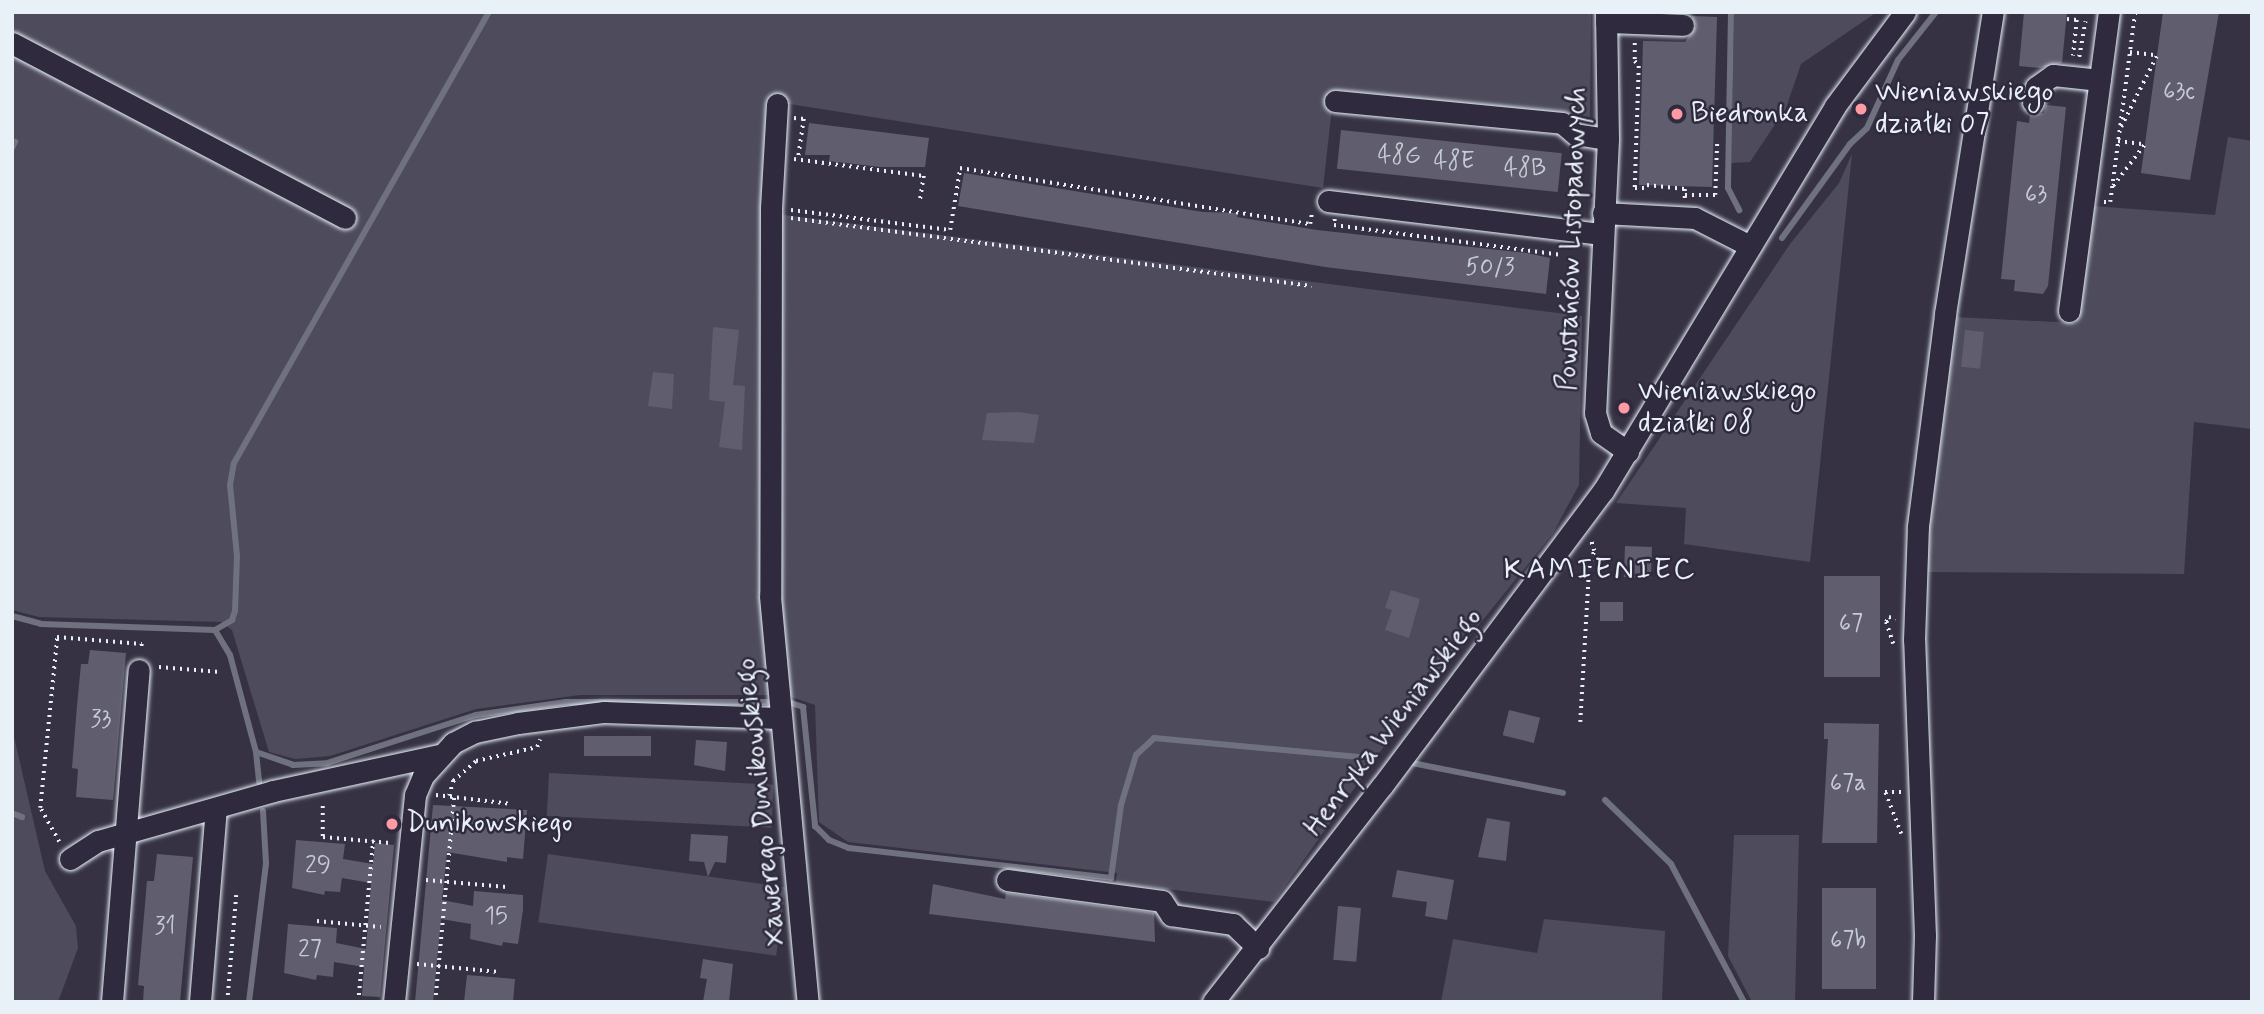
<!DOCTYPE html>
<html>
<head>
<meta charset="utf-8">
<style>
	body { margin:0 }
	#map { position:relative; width:2264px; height:1014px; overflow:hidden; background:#363244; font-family:Mynerve,sans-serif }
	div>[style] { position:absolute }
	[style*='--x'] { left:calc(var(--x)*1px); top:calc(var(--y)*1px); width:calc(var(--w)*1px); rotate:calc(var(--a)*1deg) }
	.green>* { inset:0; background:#4d4b5c; transform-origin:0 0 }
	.stream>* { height:6px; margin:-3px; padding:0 3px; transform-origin:3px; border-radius:3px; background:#70717f }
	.building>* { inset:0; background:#605e6e; transform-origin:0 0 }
	.path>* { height:3.5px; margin-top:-1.75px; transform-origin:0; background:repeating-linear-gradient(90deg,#e8f1f8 0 2px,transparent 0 7px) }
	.roads { filter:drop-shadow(0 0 2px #e8f1f8) drop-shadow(0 0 2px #e8f1f8) }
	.minor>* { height:21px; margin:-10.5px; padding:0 10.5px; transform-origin:10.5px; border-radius:10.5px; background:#2f2a3d }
	.dots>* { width:19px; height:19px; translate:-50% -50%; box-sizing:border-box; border:4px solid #2f2a3d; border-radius:50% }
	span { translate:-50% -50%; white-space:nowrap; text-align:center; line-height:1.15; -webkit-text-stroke:5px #2f2a3d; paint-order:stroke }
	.number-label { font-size:24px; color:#c6ccd6 }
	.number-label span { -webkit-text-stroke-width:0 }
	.poi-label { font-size:28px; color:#e8f1f8 }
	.left { translate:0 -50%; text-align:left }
	.street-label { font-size:28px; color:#e8f1f8 }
	.neighbourhood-label { font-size:30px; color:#e8f1f8; letter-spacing:2px }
	.frame { position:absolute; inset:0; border:14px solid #e8f1f8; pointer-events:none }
</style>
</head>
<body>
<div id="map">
	<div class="green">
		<i style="clip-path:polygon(12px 12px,1591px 12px,1590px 117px,1334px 90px,1323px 188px,783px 103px,776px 214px,1582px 316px,1579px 485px,1553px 533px,1404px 718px,1274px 902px,1116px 883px,1117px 873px,848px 842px,819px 822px,815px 705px,786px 695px,580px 695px,476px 709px,330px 756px,295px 759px,269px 752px,232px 630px,221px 622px,39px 617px,12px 610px)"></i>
		<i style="clip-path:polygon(1734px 12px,1877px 12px,1801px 64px,1786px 108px,1750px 162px,1731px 163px)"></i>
		<i style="clip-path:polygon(2228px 137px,2252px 141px,2252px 429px,2194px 422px,2184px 574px,1922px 572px,1953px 317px,2076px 323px,2093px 206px,2215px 215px)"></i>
		<i style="clip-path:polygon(1852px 154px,1810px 562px,1684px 544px,1686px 508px,1616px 503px,1790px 244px,1839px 183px)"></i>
		<i style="clip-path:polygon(12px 728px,45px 871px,76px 926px,78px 948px,58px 1002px,12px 1002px,12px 816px,28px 818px,12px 809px)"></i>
		<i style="left:549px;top:773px;width:225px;height:43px;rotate:3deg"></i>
		<i style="clip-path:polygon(1734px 835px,1799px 835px,1795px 1002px,1752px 1002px,1728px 956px)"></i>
		<i style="left:548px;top:854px;width:240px;height:69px;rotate:8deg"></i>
		<i style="clip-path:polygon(1544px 919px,1665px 931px,1662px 1002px,1441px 1002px,1453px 939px,1537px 953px)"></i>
	</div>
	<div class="stream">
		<i style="--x:1731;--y:12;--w:176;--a:91"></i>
		<i style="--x:1728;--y:188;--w:25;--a:63"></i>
		<i style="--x:12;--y:148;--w:7;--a:-63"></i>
		<i style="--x:1782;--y:238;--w:116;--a:-54.1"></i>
		<i style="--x:1850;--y:144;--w:23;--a:-43"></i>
		<i style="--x:1867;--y:128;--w:75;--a:-65.5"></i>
		<i style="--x:1898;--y:60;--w:61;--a:-51.6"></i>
		<i style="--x:12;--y:616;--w:30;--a:15"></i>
		<i style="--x:41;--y:624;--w:174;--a:2"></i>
		<i style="--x:215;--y:630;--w:29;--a:59"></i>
		<i style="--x:230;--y:655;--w:100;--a:75"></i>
		<i style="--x:256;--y:752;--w:30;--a:84"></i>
		<i style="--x:215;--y:630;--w:20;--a:-30"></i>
		<i style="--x:232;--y:620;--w:9;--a:-72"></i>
		<i style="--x:235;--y:611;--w:55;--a:-87.9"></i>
		<i style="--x:237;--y:556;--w:71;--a:-95.6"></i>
		<i style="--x:230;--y:485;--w:22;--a:-80"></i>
		<i style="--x:234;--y:463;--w:518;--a:-60.52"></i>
		<i style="--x:791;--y:703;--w:13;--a:18"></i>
		<i style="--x:803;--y:707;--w:120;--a:84.2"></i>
		<i style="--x:815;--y:826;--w:20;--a:45"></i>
		<i style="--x:829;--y:840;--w:22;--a:22"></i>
		<i style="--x:849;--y:848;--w:264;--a:6.5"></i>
		<i style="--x:1111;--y:878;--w:74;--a:-82.2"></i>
		<i style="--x:1121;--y:805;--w:52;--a:-73.3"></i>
		<i style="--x:1136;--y:755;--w:25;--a:-43"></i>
		<i style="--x:1154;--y:738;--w:217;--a:5.3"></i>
		<i style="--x:256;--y:752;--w:39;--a:19"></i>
		<i style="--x:293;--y:765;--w:34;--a:-3"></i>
		<i style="--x:327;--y:763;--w:157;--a:-17.9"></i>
		<i style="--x:476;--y:715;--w:91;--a:-8.2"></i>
		<i style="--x:566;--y:702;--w:200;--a:0"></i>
		<i style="--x:1407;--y:762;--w:159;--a:11.2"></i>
		<i style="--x:1605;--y:800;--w:92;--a:44.1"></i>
		<i style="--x:1671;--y:864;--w:156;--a:62.1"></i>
		<i style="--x:12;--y:813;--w:11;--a:22"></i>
		<i style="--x:249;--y:1002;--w:140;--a:-83"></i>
		<i style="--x:266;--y:863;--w:52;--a:-93.3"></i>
	</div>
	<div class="building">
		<i style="clip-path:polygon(2024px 12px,2067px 12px,2062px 63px,2040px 68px,2019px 66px)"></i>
		<i style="clip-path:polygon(2163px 12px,2219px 12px,2190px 180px,2141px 173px)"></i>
		<i style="clip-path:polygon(1692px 16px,1717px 17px,1712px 187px,1639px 185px,1643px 41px,1685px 42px,1696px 26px)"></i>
		<i style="clip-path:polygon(2046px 105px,2066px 107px,2048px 286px,2043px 294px,2014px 291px,2015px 280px,2001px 279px,2017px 121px,2029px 123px,2030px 115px,2044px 113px)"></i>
		<i style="clip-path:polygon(809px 123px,929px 138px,925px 167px,880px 167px,829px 161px,830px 155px,805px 155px)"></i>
		<i style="left:1341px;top:130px;width:222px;height:39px;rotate:6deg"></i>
		<i style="clip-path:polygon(964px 173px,1203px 212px,1238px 213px,1237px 217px,1317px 230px,1527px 253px,1550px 258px,1546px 294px,1325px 267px,958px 206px)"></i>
		<i style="clip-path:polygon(713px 327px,739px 330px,733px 385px,745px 386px,742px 450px,719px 447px,725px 402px,709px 400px)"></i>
		<i style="left:1965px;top:330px;width:19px;height:37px;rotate:6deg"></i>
		<i style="clip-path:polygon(653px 372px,674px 374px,672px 409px,648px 406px)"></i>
		<i style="clip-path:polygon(1018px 412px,1039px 415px,1034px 443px,982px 440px,987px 413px)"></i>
		<i style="left:1625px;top:546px;width:27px;height:31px;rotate:2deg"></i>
		<i style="left:1824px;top:576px;width:56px;height:101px"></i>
		<i style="clip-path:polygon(1391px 590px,1420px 599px,1409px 638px,1385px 630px,1392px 610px,1385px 608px)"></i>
		<i style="left:1600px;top:602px;width:23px;height:19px"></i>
		<i style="clip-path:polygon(90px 650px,126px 653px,113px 800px,76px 797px,78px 769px,72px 768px,77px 706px,81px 664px,88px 664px)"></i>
		<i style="left:1509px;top:710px;width:32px;height:26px;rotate:14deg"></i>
		<i style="clip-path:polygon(1824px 723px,1879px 724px,1877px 843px,1822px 843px,1828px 739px,1824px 739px)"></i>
		<i style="left:651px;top:736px;width:20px;height:67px;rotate:90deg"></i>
		<i style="clip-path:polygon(696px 740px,727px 742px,725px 771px,694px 765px)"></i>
		<i style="clip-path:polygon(433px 805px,527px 810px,523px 859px,507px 857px,507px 862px,447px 852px,442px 900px,473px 906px,474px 891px,523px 895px,523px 910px,518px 944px,503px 942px,502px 946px,470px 939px,471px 924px,441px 919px,433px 1002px,415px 1002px)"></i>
		<i style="clip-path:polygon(1487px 818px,1510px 822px,1506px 861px,1478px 857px)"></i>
		<i style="clip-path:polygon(691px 834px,728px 836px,726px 863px,715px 862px,708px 877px,704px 862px,689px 861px)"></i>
		<i style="clip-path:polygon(296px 840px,345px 844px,343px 859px,373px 864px,375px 843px,394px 845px,380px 997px,362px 996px,364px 967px,334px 962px,333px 977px,317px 975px,316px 980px,284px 973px,288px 924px,337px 928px,336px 943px,366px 949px,371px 883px,342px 878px,340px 892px,325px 891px,324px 895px,292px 888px)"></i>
		<i style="clip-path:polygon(157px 854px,193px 857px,180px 1002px,143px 1002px,144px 986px,138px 985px,147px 881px,154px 881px)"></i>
		<i style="clip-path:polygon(1397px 870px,1454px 880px,1447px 920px,1425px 916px,1427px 902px,1392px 897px)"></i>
		<i style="clip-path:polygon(933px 884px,1005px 899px,1006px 893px,1154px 913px,1155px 942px,929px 914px)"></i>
		<i style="left:1822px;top:888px;width:54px;height:101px"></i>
		<i style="left:1338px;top:906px;width:23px;height:54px;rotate:5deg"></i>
		<i style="clip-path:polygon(703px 959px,733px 964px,729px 1002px,703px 1002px,707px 979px,700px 978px)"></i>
		<i style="clip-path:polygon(467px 975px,515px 979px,513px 1002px,464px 1002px)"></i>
	</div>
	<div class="path">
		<i style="--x:2067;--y:19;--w:10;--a:6"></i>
		<i style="--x:2077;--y:20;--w:36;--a:96"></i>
		<i style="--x:1635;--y:43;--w:18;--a:90"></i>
		<i style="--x:1635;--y:61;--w:6;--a:51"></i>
		<i style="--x:1639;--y:66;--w:122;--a:91.9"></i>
		<i style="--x:1635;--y:188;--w:12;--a:0"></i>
		<i style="--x:2130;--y:52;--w:24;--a:7"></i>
		<i style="--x:2079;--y:57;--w:36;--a:-80"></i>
		<i style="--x:794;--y:118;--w:10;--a:6"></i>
		<i style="--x:804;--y:119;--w:41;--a:98.3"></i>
		<i style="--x:2121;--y:127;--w:80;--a:-63.4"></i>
		<i style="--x:2118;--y:141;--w:24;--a:7"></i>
		<i style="--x:794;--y:159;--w:131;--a:7.5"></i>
		<i style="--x:924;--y:176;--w:26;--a:99"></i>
		<i style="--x:1647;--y:185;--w:38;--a:6"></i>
		<i style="--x:1685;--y:189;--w:10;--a:90"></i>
		<i style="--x:2113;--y:186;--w:53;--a:-52.7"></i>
		<i style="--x:1685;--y:195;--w:30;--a:0"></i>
		<i style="--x:1715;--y:195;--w:54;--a:-87.9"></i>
		<i style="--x:2104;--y:202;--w:6;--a:0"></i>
		<i style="--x:2110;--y:202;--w:192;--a:-82.5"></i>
		<i style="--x:791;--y:210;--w:160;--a:7.2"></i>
		<i style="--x:950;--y:230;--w:63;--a:-80.8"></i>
		<i style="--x:960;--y:168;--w:354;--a:9.1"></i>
		<i style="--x:1310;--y:224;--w:13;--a:-81"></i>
		<i style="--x:791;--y:218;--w:525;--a:7.44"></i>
		<i style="--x:1335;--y:219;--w:6;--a:99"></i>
		<i style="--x:1334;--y:225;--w:230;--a:7.5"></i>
		<i style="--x:1557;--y:295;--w:23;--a:7"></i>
		<i style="--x:1893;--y:644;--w:23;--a:-108"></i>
		<i style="--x:1886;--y:622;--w:6;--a:-59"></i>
		<i style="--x:1889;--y:617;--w:7;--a:16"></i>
		<i style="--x:159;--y:667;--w:61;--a:4.7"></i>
		<i style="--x:1580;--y:722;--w:154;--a:-86.7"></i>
		<i style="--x:1589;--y:568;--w:18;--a:-74"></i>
		<i style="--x:1594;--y:551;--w:10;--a:-107"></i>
		<i style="--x:436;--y:795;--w:76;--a:6.8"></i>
		<i style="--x:449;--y:796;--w:16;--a:-75"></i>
		<i style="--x:453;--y:781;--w:30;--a:-41"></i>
		<i style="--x:476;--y:761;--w:63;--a:-12.9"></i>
		<i style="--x:537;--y:747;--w:8;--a:-67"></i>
		<i style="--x:323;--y:806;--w:31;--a:90"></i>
		<i style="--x:323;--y:837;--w:67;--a:5.1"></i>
		<i style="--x:1901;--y:834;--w:45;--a:-110.9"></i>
		<i style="--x:1885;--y:792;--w:16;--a:0"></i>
		<i style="--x:59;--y:842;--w:39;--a:-119"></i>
		<i style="--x:40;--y:808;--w:172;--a:-84.3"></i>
		<i style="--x:57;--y:637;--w:85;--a:4.7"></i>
		<i style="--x:142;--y:644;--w:6;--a:99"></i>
		<i style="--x:426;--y:880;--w:81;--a:4.9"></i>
		<i style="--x:317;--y:921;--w:64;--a:5.4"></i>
		<i style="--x:417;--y:964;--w:82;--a:5.6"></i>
		<i style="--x:227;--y:1002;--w:107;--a:-85.2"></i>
		<i style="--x:358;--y:1002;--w:162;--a:-84.7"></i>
		<i style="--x:435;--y:1002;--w:207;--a:-84.7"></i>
	</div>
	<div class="roads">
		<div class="minor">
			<i style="--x:1606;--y:12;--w:127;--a:89.1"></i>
			<i style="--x:1608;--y:139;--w:274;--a:92.7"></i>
			<i style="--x:1595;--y:413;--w:21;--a:73"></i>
			<i style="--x:1601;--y:433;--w:33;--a:35"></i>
			<i style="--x:1606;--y:22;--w:77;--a:2.2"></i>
			<i style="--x:12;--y:43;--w:376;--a:27.7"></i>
			<i style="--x:1335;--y:101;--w:228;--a:5.5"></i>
			<i style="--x:1562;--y:123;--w:17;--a:40"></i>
			<i style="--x:1575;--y:134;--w:33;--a:9"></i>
			<i style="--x:2033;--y:102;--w:15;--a:-79"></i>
			<i style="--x:2036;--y:87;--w:21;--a:-35"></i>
			<i style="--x:2053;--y:75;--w:47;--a:6.1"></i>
			<i style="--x:777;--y:104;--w:104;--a:93.3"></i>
			<i style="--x:771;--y:208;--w:388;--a:90.1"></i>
			<i style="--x:770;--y:596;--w:408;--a:84.7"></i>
			<i style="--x:1328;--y:201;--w:276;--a:6.9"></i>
			<i style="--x:1603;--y:213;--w:92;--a:3.1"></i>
			<i style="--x:1695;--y:218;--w:62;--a:27"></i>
			<i style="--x:2069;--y:311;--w:302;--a:-82.4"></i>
			<i style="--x:70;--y:859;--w:33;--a:-33"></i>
			<i style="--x:98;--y:841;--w:182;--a:-15.9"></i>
			<i style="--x:273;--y:791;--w:170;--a:-12.2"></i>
			<i style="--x:1007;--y:880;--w:156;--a:7.7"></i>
			<i style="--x:1162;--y:901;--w:17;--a:57"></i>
			<i style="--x:1171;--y:915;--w:63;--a:8.3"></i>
			<i style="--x:1233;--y:924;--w:35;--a:44"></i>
			<i style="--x:112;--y:1002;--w:333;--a:-85.4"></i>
			<i style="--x:200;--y:1002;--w:194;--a:-85.3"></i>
			<i style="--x:394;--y:1002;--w:208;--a:-84.2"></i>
			<i style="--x:415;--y:795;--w:21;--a:-67"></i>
			<i style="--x:423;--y:776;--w:45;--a:-47.7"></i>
			<i style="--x:453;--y:743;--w:25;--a:-27"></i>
			<i style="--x:475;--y:732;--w:44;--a:-11.8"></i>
			<i style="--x:518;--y:723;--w:87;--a:-7.3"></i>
			<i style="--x:604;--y:712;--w:175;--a:2"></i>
			<i style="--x:1213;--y:1002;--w:274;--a:-52"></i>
			<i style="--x:1382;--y:786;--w:369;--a:-53.2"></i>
			<i style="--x:1603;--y:491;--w:449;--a:-58.9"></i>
			<i style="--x:1835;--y:106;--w:117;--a:-53.3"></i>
			<i style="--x:1923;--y:1002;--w:66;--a:-88.3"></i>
			<i style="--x:1925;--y:936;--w:296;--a:-92.1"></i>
			<i style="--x:1914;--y:640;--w:114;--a:-88"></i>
			<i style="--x:1918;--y:526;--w:214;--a:-82.7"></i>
			<i style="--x:1945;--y:314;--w:306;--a:-81"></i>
		</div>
	</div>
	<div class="dots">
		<i style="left:1861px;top:109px;background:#ff9aa2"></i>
		<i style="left:1677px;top:114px;background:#ff9aa2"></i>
		<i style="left:1624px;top:408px;background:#ff9aa2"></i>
		<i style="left:392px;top:824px;background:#ff9aa2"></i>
	</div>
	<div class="number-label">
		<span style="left:2179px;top:92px">63c</span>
		<span style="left:1399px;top:156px">48G</span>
		<span style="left:1454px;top:162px">48E</span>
		<span style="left:1525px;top:169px">48B</span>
		<span style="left:2036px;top:195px">63</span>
		<span style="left:1490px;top:268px">50/3</span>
		<span style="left:1851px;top:624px">67</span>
		<span style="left:101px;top:720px">33</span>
		<span style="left:1848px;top:784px">67a</span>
		<span style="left:318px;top:866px">29</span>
		<span style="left:496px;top:917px">15</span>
		<span style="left:165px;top:927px">31</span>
		<span style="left:1848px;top:941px">67b</span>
		<span style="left:310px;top:950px">27</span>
	</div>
	<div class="poi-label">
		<span class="left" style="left:1875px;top:109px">Wieniawskiego<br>działki 07</span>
		<span class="left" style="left:1691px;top:114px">Biedronka</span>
		<span class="left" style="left:1638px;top:408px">Wieniawskiego<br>działki 08</span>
		<span class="left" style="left:406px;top:824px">Dunikowskiego</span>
	</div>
	<div class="street-label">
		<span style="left:1573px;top:239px;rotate:-88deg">Powstańców Listopadowych</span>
		<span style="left:1394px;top:723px;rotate:-53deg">Henryka Wieniawskiego</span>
		<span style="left:762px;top:802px;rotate:-96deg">Xawerego Dunikowskiego</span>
	</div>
	<div class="neighbourhood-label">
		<span style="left:1600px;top:570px">KAMIENIEC</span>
	</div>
	<div class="frame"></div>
</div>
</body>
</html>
